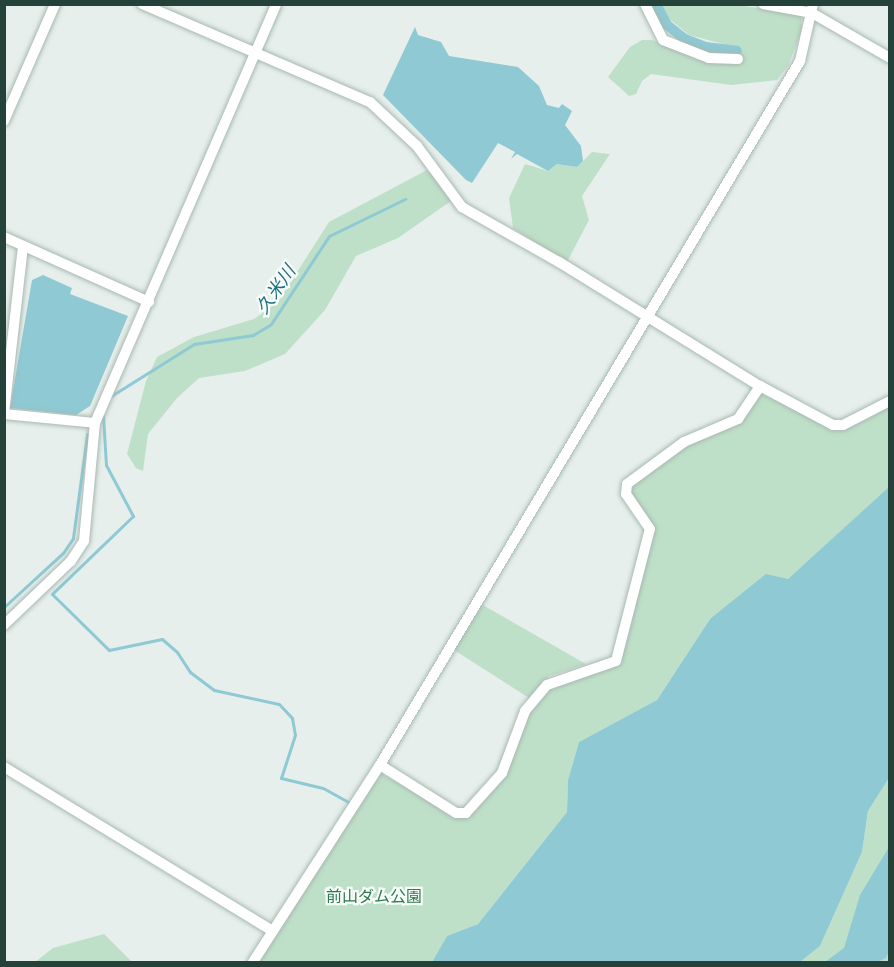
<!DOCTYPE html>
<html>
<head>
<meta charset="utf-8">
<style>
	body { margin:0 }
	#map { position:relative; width:894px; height:967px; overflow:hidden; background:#e6efeb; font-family:Roboto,"Noto Sans JP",sans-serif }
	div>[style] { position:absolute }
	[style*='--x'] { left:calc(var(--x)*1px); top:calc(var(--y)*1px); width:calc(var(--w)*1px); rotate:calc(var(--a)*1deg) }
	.green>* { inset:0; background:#bfe0c8 }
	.water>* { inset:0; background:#8ec9d4 }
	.stream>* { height:3px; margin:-1.5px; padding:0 1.5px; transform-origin:1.5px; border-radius:1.5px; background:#8ec9d4 }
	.canal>* { height:10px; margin:-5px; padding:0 5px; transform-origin:5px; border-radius:5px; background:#8ec9d4 }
	.roads { filter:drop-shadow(0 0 2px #a8b8b2) drop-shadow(0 0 2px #a8b8b2) }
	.minor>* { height:10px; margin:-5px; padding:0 5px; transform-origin:5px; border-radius:5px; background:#fff }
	span { translate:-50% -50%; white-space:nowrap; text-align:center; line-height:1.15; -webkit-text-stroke:4.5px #f7fbf9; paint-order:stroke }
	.park-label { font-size:16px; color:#2d7a4b }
	.water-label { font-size:18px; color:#1c6f80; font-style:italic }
	.frame { position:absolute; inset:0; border:6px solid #24423a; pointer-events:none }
</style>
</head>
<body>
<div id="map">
	<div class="green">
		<i style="clip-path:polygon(660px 5px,737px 5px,801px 14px,802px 30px,788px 66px,777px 80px,731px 85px,651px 74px,642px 81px,636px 94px,629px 96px,608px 77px,630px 47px,642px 40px,652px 40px,702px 60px,741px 62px,738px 48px,689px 35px,668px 18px)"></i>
		<i style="clip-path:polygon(592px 152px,610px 154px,582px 196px,589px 220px,567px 262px,513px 228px,509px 198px,525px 164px,548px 171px,557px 164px,577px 167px)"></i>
		<i style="clip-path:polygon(427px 170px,445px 188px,451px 201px,398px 238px,356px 256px,325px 310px,285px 354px,245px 371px,199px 378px,177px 398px,148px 434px,143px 471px,136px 468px,127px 454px,146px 381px,157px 357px,194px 337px,254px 319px,278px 302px,329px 222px)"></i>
		<i style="clip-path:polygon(760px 393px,836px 431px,889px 405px,889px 487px,883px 495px,788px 579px,710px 619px,657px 700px,579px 742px,568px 780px,567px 812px,478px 924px,447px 936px,432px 962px,259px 962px,380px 773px,455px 815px,504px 775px,528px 712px,549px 688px,620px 663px,652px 533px,628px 489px,689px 444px,735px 425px)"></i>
		<i style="clip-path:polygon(481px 604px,586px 664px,549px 676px,529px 698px,454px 650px)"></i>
		<i style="clip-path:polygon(889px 778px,889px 962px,800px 962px,820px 946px,862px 852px,868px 811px)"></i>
		<i style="clip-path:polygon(104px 934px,132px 962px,35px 962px,53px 948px)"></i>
	</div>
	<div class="water">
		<i style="clip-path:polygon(415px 27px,418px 35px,441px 42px,449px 56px,518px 67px,539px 86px,547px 105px,559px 108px,562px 104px,572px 111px,565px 125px,581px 146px,583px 161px,577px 167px,557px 164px,548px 171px,517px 154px,511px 159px,515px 152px,498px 143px,472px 183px,466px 180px,383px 95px)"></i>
		<i style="clip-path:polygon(43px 275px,72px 288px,70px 294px,128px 316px,90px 406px,76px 415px,10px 408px,32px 280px)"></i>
		<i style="clip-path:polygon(889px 487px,889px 778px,868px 811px,862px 852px,820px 946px,800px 962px,432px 962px,447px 936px,478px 924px,567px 812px,568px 780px,579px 742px,657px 700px,710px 619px,766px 574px,788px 579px)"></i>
		<i style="clip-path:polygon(889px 847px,890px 949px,886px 958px,878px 962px,825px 962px,844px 948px,860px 895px)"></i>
	</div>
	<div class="stream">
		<i style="--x:111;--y:396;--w:98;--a:-32.1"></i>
		<i style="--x:194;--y:344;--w:60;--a:-8.7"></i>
		<i style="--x:253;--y:335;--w:21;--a:-31"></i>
		<i style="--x:271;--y:324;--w:105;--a:-56.6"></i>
		<i style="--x:329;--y:236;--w:85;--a:-26"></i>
		<i style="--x:103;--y:416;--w:49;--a:86.5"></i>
		<i style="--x:106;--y:465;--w:58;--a:62.1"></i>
		<i style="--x:133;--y:516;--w:112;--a:136.1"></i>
		<i style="--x:52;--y:594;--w:80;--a:44.5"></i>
		<i style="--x:109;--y:650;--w:54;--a:-11.7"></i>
		<i style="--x:162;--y:639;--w:20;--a:41"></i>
		<i style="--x:177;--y:652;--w:24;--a:57"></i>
		<i style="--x:190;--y:672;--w:30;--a:37"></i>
		<i style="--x:214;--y:690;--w:66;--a:12.2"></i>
		<i style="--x:279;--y:704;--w:19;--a:47"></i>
		<i style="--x:292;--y:718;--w:17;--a:80"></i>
		<i style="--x:295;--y:735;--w:45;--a:108"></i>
		<i style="--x:281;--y:778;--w:43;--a:13.4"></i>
		<i style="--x:323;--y:788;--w:29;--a:29"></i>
		<i style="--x:4;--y:607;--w:80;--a:-42.5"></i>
		<i style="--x:63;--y:553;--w:18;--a:-56"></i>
		<i style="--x:73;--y:538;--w:105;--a:-82.3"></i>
	</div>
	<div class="canal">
		<i style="--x:656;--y:4;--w:24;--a:62"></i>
		<i style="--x:667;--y:25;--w:23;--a:38"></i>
		<i style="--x:685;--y:39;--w:22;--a:21"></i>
		<i style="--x:706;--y:47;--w:31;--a:7"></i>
	</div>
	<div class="roads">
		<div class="minor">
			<i style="--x:142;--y:4;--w:248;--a:23.3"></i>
			<i style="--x:370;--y:102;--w:64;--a:43.1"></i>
			<i style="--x:417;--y:146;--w:76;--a:53.6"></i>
			<i style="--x:462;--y:207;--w:112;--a:29.6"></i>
			<i style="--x:559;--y:262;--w:236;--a:31.7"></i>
			<i style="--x:645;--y:4;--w:40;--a:63.4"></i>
			<i style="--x:663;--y:40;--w:49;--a:21.4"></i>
			<i style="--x:709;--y:58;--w:29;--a:2"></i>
			<i style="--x:763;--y:4;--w:50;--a:10.4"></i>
			<i style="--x:812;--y:13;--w:90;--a:30"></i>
			<i style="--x:4;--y:121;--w:128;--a:-66.4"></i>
			<i style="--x:4;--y:237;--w:159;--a:24.1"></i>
			<i style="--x:4;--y:413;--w:167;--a:-83.5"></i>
			<i style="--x:4;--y:414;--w:91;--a:5.6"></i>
			<i style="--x:4;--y:625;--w:93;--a:-43.7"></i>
			<i style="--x:71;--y:561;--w:24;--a:-57"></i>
			<i style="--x:84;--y:541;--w:119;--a:-84.7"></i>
			<i style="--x:95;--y:423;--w:456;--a:-66.6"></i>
			<i style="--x:380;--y:765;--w:90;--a:32.3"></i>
			<i style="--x:456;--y:813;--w:10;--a:0"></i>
			<i style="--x:466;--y:813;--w:54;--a:-48"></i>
			<i style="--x:502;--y:773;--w:66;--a:-69.6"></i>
			<i style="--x:525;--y:711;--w:34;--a:-50"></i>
			<i style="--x:547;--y:685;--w:73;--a:-19.2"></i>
			<i style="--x:616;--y:661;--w:136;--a:-75.6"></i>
			<i style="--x:650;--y:529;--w:42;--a:-124.4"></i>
			<i style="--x:626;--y:494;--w:10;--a:-84"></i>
			<i style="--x:627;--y:484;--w:71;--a:-36.4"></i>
			<i style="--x:684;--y:442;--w:59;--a:-23.1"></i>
			<i style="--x:738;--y:419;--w:40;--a:-56"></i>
			<i style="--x:760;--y:386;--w:83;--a:28.1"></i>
			<i style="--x:833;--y:425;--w:10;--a:0"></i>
			<i style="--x:843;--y:425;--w:53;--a:-27.1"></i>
			<i style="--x:4;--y:767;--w:315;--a:31.4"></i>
			<i style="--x:253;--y:962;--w:234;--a:-57.2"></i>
			<i style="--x:380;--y:765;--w:820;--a:-59.18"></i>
			<i style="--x:800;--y:61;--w:58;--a:-77.2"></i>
		</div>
	</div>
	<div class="park-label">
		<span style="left:374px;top:897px">前山ダム公園</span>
	</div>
	<div class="water-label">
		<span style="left:276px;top:290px;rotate:-55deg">久米川</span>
	</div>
	<div class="frame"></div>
</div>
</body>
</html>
